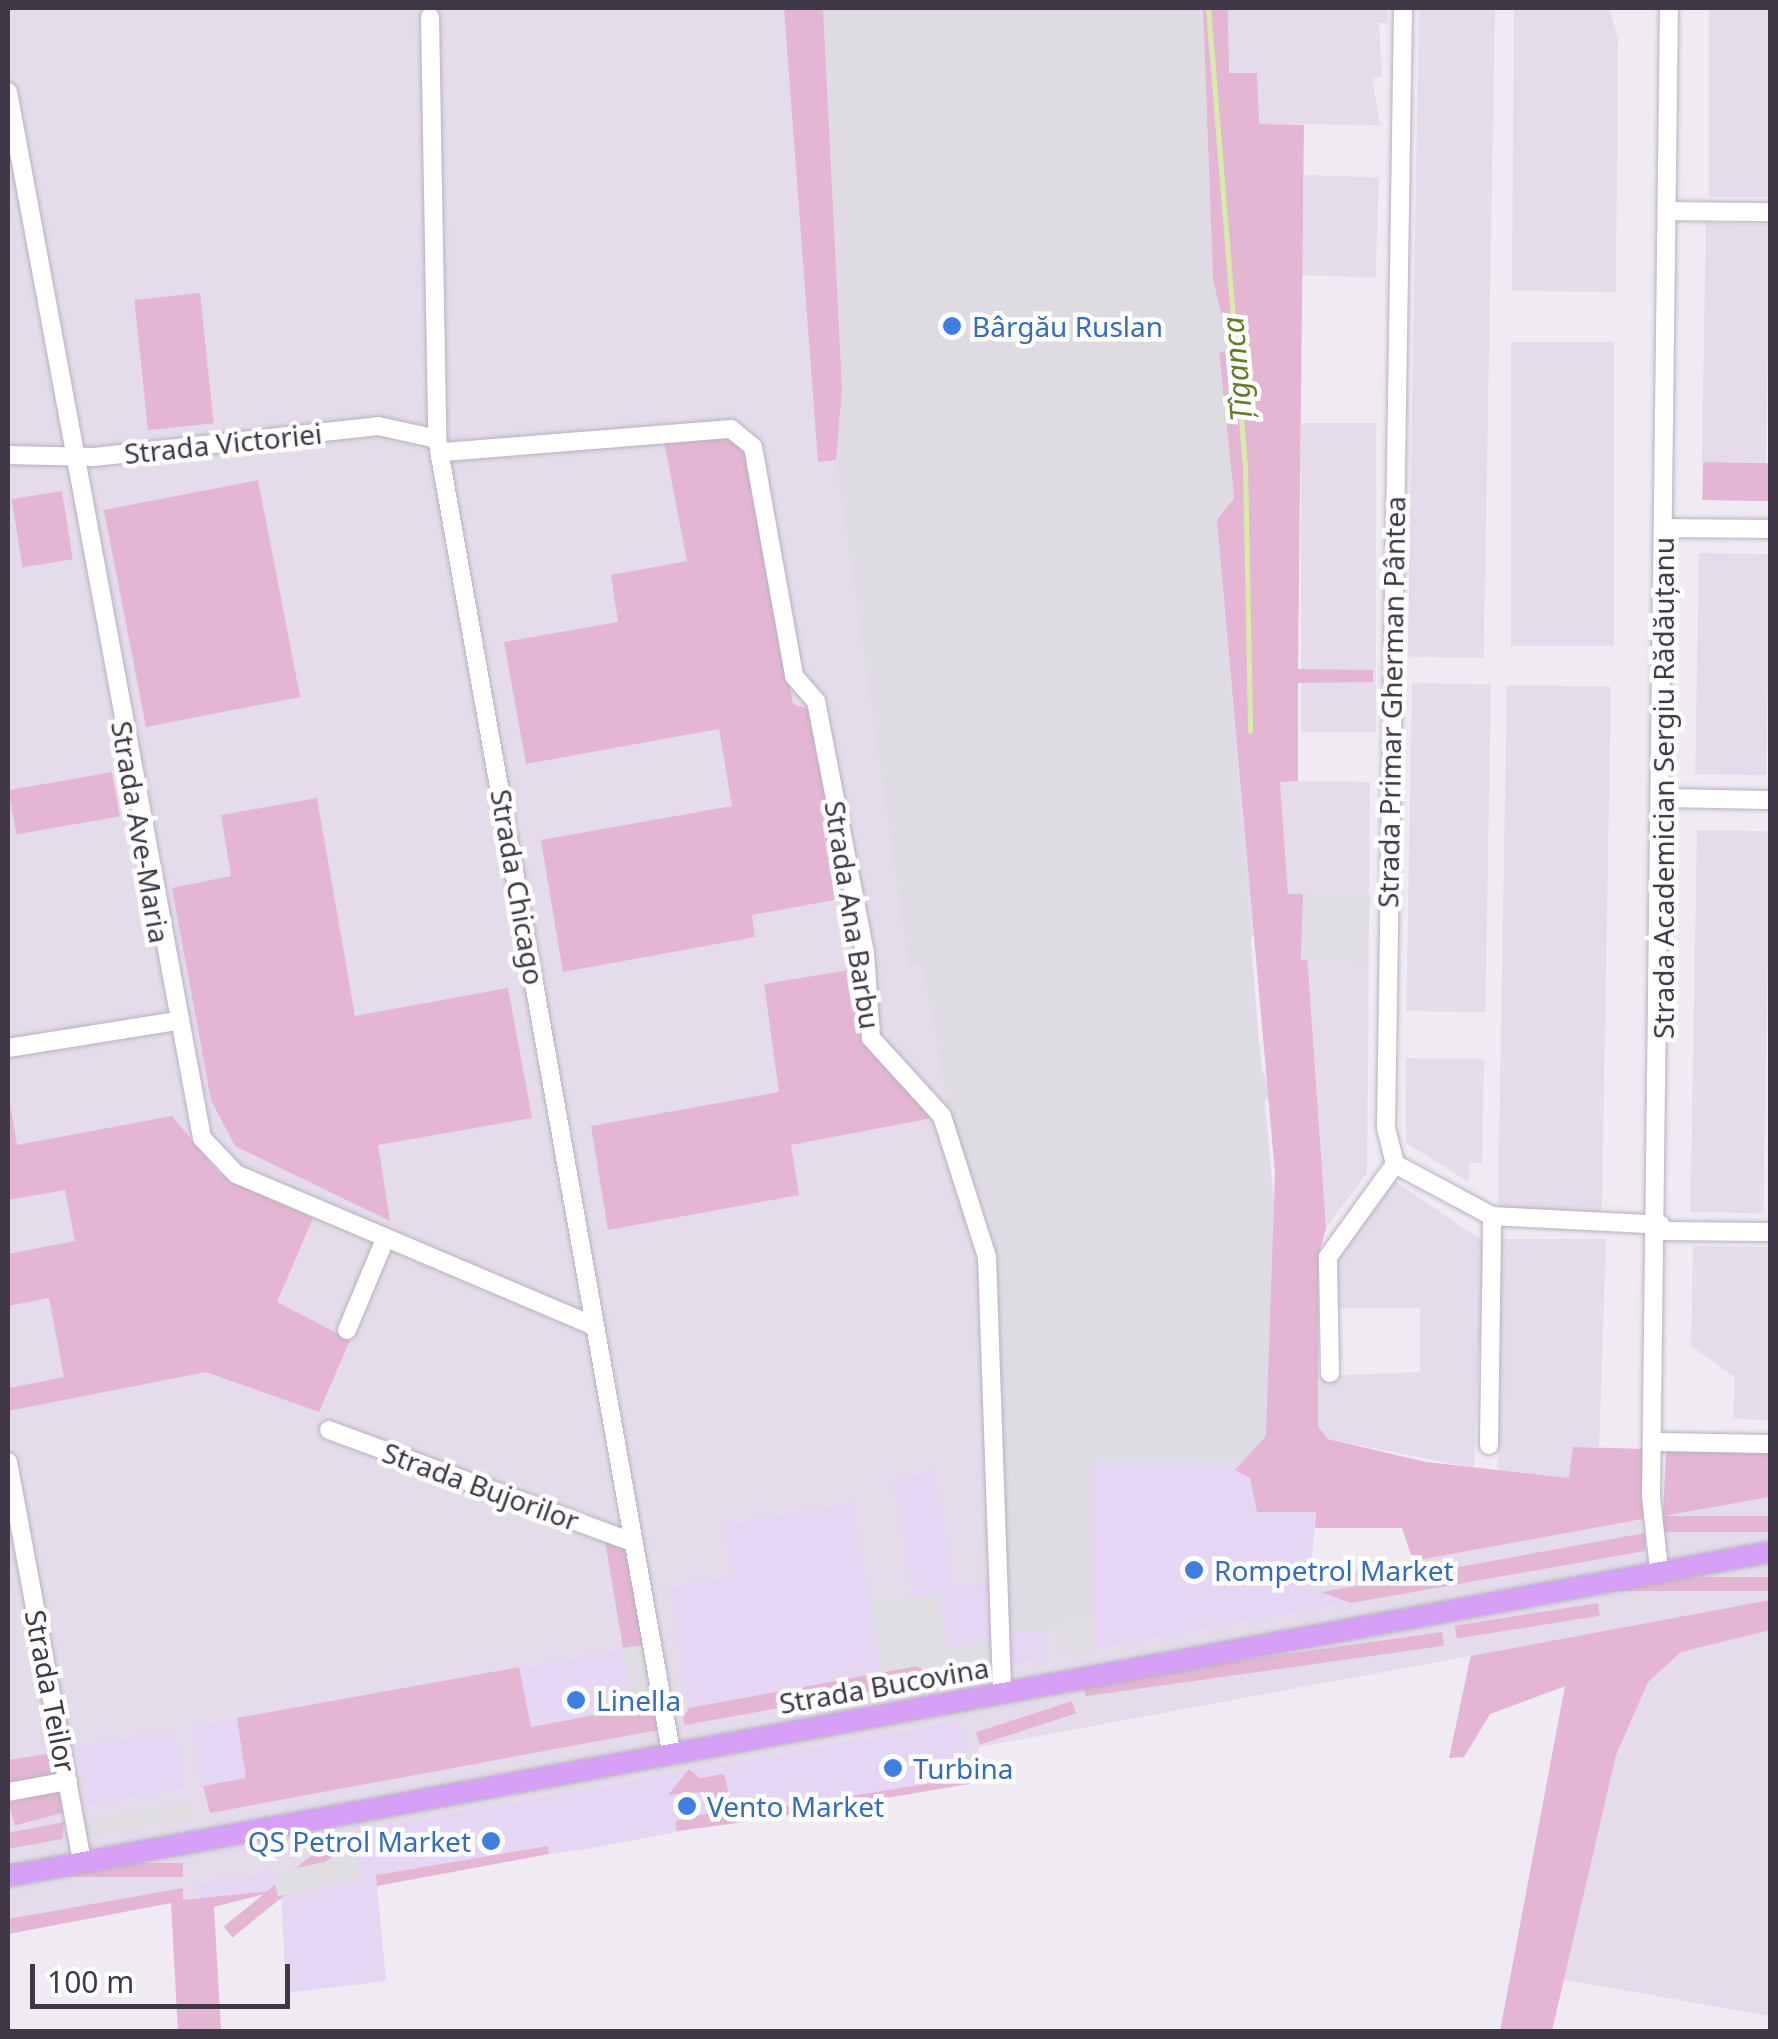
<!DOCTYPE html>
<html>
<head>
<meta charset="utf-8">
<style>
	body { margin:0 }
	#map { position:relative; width:1778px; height:2039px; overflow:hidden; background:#f0eaf3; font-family:"Noto Sans",sans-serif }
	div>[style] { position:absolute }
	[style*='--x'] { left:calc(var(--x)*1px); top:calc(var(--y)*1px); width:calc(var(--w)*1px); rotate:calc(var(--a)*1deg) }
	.residential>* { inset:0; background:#e5dceb; transform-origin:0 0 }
	.commercial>* { inset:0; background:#e5d7f3; transform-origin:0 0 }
	.industrial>* { inset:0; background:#dfdbe3 }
	.green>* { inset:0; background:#e4b6d4; transform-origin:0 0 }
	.parking>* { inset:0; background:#e0dee2; transform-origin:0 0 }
	.stream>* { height:5px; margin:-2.5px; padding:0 2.5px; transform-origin:2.5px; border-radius:2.5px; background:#d7ebab }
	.roads { filter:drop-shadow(0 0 2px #b9b0c1) drop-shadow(0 0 2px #b9b0c1) }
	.minor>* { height:18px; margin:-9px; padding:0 9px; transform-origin:9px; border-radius:9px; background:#fff }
	.major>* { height:20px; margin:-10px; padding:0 10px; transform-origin:10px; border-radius:10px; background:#d5a0f6 }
	.dots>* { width:28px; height:28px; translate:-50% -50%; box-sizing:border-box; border:5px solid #fff; border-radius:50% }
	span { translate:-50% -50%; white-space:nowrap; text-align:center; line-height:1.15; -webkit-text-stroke:9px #fff; paint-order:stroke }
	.shop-label { font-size:28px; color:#366cbe }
	.left { translate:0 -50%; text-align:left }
	.right { translate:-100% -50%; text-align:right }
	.street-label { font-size:28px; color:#403847 }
	.water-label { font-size:30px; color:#637d2e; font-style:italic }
	.frame { position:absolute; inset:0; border:10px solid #403847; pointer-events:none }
	.scale { position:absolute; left:30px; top:1964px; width:260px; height:45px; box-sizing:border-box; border:5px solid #403847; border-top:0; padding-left:12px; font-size:30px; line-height:35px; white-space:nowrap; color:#403847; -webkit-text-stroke:8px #fff; paint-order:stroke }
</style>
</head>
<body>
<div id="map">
	<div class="residential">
		<i style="clip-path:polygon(8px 8px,1203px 8px,1218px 520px,1254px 932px,1232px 989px,1260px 1048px,1309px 1578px,1770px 1497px,1770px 2016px,1554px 1978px,1587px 1679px,1490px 1714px,1464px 1757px,1449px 1758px,1470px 1656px,979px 1747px,977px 1775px,745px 1813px,745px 1822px,182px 1901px,8px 1934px)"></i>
		<i style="clip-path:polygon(1228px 8px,1388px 8px,1388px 23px,1379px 23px,1382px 77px,1372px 77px,1380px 125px,1258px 124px,1229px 74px)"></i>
		<i style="left:1495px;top:8px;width:650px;height:76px;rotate:91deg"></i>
		<i style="clip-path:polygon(1514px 8px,1609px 8px,1618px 39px,1616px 292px,1512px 291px)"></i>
		<i style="left:1709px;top:8px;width:61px;height:189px"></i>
		<i style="left:1304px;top:175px;width:75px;height:100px;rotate:2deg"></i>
		<i style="left:1706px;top:223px;width:64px;height:239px;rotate:1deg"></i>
		<i style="left:1511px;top:342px;width:103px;height:304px"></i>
		<i style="left:1301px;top:423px;width:75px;height:309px"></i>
		<i style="left:1699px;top:553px;width:71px;height:221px;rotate:1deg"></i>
		<i style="left:1412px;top:683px;width:79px;height:328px;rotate:1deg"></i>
		<i style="left:1507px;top:685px;width:104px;height:525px;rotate:1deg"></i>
		<i style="clip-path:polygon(1280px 781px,1370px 782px,1367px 1173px,1326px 1228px,1303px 895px,1288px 894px)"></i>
		<i style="left:1697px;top:830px;width:73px;height:382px;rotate:1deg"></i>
		<i style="clip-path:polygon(1406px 1058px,1484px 1059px,1482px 1163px,1469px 1163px,1469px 1182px,1406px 1143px)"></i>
		<i style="clip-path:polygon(1392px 1179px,1484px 1242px,1474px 1468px,1328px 1439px,1318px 1426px,1318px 1376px,1420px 1372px,1420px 1308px,1332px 1308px,1331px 1261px)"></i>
		<i style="clip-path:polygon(1499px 1239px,1606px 1239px,1599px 1447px,1573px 1447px,1570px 1478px,1498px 1470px)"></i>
		<i style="clip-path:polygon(1693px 1246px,1770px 1247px,1770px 1420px,1733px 1419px,1735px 1377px,1691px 1346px)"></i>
	</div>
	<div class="commercial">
		<i style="clip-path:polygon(1232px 1454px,1245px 1461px,1236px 1470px,1316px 1512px,1309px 1587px,1351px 1603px,1093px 1650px,1092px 1462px)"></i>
		<i style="clip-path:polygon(933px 1470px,954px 1587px,988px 1580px,991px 1641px,947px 1648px,938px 1593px,913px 1597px,893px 1479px)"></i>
		<i style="clip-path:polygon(852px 1502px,882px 1672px,689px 1708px,669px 1587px,733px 1575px,724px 1524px)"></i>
		<i style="clip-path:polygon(1043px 1632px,1046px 1659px,1006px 1666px,1006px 1633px)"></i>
		<i style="left:623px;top:1648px;width:60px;height:106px;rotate:79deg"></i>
		<i style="left:237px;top:1718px;width:61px;height:47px;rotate:81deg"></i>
		<i style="clip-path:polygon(959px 1721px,970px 1777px,581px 1850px,549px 1854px,547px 1846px,376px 1875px,386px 1981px,286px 1993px,281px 1890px,362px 1878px,338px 1834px)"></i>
		<i style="left:175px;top:1729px;width:61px;height:100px;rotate:80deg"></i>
		<i style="clip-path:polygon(272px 1870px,275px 1891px,198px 1899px,197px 1883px)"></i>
	</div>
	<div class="industrial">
		<i style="clip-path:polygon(823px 8px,1203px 8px,1213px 279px,1230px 351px,1219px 353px,1234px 499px,1217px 520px,1261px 1068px,1272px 1093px,1263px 1102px,1276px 1227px,1266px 1436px,1245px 1461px,1092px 1462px,1093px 1618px,1043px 1632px,1006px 1633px,994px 1225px,953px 1132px,922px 962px,909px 968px,836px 460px,842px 389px)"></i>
	</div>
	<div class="green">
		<i style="clip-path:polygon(784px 8px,823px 8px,842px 389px,836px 460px,818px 462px)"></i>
		<i style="clip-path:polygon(1203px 8px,1228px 8px,1229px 73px,1257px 73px,1259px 124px,1304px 125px,1298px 669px,1373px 670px,1373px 682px,1298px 683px,1298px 781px,1280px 782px,1288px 894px,1303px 894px,1326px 1228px,1318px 1258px,1318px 1426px,1328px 1439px,1426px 1462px,1569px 1478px,1573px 1447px,1648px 1449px,1643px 1519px,1413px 1561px,1402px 1528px,1315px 1528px,1316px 1512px,1257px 1512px,1250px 1478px,1235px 1470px,1266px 1436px,1275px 1173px,1217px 520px,1234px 498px,1219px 352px,1230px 350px,1213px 280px)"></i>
		<i style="left:200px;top:293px;width:131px;height:66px;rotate:84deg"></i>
		<i style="clip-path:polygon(727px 437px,742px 442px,752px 471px,793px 704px,814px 711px,845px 898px,752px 915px,755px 937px,563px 972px,541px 840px,732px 806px,719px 729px,526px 764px,504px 642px,618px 622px,611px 575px,687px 561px,664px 442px)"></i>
		<i style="left:1703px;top:462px;width:67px;height:38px;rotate:1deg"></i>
		<i style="left:258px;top:480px;width:221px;height:157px;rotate:79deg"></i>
		<i style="left:62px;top:491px;width:69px;height:51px;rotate:81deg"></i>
		<i style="left:112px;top:772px;width:45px;height:105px;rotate:80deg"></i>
		<i style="clip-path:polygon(317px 798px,355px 1016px,508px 988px,532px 1118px,378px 1145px,390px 1221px,235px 1146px,211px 1100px,172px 888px,231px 876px,221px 815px)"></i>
		<i style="clip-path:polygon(856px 969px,866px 1044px,938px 1117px,791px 1145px,799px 1195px,608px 1230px,591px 1126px,779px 1092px,764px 984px)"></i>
		<i style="clip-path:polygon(8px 1092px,17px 1145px,172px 1116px,219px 1173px,313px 1218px,277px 1302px,350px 1340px,319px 1412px,206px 1372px,8px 1411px,9px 1388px,64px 1377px,49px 1298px,8px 1306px,8px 1254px,75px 1241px,65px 1190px,8px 1200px)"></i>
		<i style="clip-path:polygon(1666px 1450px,1770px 1452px,1770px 1497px,1663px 1516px)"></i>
		<i style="left:1770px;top:1516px;width:16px;height:110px;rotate:90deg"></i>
		<i style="clip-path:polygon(1645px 1533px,1645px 1551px,1351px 1603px,1321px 1592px)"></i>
		<i style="clip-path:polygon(605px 1541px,625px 1549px,643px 1645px,623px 1648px)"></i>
		<i style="left:1770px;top:1577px;width:14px;height:157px;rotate:90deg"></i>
		<i style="clip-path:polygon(1770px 1600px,1770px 1630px,1681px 1652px,1648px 1682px,1616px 1755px,1552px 2031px,1500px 2031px,1565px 1686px,1490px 1714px,1464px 1757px,1449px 1758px,1471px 1656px)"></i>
		<i style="left:1598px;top:1603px;width:13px;height:145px;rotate:81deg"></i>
		<i style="left:1442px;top:1632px;width:14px;height:362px;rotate:82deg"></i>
		<i style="clip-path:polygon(917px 1666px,938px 1679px,685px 1725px,683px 1718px,689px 1708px)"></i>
		<i style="clip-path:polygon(519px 1667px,531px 1727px,652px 1704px,658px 1730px,210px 1813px,203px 1786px,246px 1778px,237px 1718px)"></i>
		<i style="left:1072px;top:1701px;width:13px;height:101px;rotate:72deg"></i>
		<i style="clip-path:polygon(53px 1753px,58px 1777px,8px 1786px,8px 1760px)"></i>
		<i style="clip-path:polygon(689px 1769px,700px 1778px,724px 1774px,736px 1823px,676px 1831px,676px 1821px,709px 1813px,704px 1792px,668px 1795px)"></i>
		<i style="clip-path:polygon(970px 1777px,969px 1784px,745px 1822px,745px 1813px)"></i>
		<i style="left:58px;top:1790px;width:23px;height:51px;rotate:75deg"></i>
		<i style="clip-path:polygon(64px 1822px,62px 1839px,8px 1849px,8px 1833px)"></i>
		<i style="left:338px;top:1834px;width:14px;height:147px;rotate:51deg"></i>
		<i style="clip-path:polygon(548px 1846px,549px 1854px,377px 1886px,376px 1875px)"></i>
		<i style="left:183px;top:1863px;width:14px;height:178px;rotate:90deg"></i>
		<i style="clip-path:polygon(183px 1888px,183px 1900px,281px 1890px,214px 1907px,221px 2031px,178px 2031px,171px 1903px,8px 1934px,8px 1919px)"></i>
	</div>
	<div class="parking">
		<i style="left:1303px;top:894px;width:67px;height:66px;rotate:2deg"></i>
		<i style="clip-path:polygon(938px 1592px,947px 1648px,991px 1641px,992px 1668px,938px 1679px,917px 1666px,882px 1672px,870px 1605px)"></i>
		<i style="clip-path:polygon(1093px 1618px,1093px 1650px,1061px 1656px,1059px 1625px)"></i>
		<i style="left:643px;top:1645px;width:60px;height:20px;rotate:81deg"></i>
		<i style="left:189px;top:1801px;width:16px;height:109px;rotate:79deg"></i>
		<i style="left:357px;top:1855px;width:24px;height:86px;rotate:78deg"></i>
	</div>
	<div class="stream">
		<i style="--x:1208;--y:8;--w:457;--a:85.4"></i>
		<i style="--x:1245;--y:464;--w:267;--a:88.9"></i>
	</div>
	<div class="roads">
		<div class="minor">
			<i style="--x:430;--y:17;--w:422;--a:89"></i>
			<i style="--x:437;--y:439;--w:1334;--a:79.89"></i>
			<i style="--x:8;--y:92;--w:1064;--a:79.49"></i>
			<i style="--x:202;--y:1138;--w:50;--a:46.6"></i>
			<i style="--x:236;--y:1174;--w:389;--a:23"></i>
			<i style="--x:1670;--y:211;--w:100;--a:0.6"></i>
			<i style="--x:444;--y:452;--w:288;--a:-4.6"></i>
			<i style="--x:731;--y:429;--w:28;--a:39"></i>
			<i style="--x:753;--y:447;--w:233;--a:79.8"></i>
			<i style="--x:794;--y:676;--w:33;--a:49"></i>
			<i style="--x:816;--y:701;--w:257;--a:79"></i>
			<i style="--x:865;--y:953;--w:85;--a:86"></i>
			<i style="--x:871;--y:1038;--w:105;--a:47.7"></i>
			<i style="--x:942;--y:1116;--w:148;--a:72.3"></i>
			<i style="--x:987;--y:1257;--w:434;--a:88"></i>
			<i style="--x:8;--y:455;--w:86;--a:1.3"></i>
			<i style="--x:94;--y:457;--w:286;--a:-6.2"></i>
			<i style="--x:378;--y:426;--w:60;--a:12.4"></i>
			<i style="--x:1664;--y:528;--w:106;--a:0.5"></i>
			<i style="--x:1664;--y:798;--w:106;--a:1.1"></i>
			<i style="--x:8;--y:1048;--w:170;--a:-9.1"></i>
			<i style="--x:1395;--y:1164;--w:38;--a:-104"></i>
			<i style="--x:1386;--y:1127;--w:1119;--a:-89.13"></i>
			<i style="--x:1395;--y:1164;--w:110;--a:28.2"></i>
			<i style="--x:1492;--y:1216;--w:169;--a:3"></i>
			<i style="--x:1661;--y:1231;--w:109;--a:0.5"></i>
			<i style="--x:347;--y:1330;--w:99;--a:-67.3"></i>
			<i style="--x:1330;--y:1373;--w:116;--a:-91"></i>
			<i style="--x:1328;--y:1257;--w:115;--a:-54.2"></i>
			<i style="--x:329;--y:1430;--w:323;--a:20.3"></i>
			<i style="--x:1657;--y:1442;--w:113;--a:1"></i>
			<i style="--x:1489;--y:1445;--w:229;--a:-89.2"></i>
			<i style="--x:8;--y:1462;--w:407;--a:79.5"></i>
			<i style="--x:1659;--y:1569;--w:72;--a:-96.3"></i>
			<i style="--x:1651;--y:1497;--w:1489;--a:-89.31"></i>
			<i style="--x:8;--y:1792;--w:61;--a:-10.4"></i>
		</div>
		<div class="major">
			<i style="--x:8;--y:1876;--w:1792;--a:-10.42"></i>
		</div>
	</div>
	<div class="dots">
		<i style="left:952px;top:326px;background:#3f7fe0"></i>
		<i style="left:1194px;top:1570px;background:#3f7fe0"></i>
		<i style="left:576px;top:1700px;background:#3f7fe0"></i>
		<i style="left:893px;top:1768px;background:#3f7fe0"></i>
		<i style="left:687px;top:1806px;background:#3f7fe0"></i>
		<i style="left:491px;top:1841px;background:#3f7fe0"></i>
	</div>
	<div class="shop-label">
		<span class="left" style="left:972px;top:326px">Bârgău Ruslan</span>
		<span class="left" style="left:1214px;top:1570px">Rompetrol Market</span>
		<span class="left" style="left:596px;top:1700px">Linella</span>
		<span class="left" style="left:913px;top:1768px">Turbina</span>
		<span class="left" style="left:707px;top:1806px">Vento Market</span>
		<span class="right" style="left:471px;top:1841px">QS Petrol Market</span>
	</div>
	<div class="street-label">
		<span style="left:223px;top:443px;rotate:-6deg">Strada Victoriei</span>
		<span style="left:1391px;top:702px;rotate:-89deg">Strada Primar Gherman Pântea</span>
		<span style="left:1663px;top:788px;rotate:-90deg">Strada Academician Sergiu Rădăuțanu</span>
		<span style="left:141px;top:832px;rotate:80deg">Strada Ave-Maria</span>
		<span style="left:518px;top:887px;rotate:80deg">Strada Chicago</span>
		<span style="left:853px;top:915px;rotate:81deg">Strada Ana Barbu</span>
		<span style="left:481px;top:1486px;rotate:20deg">Strada Bujorilor</span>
		<span style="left:884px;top:1685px;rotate:-10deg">Strada Bucovina</span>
		<span style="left:51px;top:1691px;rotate:79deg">Strada Teilor</span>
	</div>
	<div class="water-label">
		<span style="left:1237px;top:369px;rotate:-95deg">Țîganca</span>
	</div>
	<div class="frame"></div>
	<div class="scale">100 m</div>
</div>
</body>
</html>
